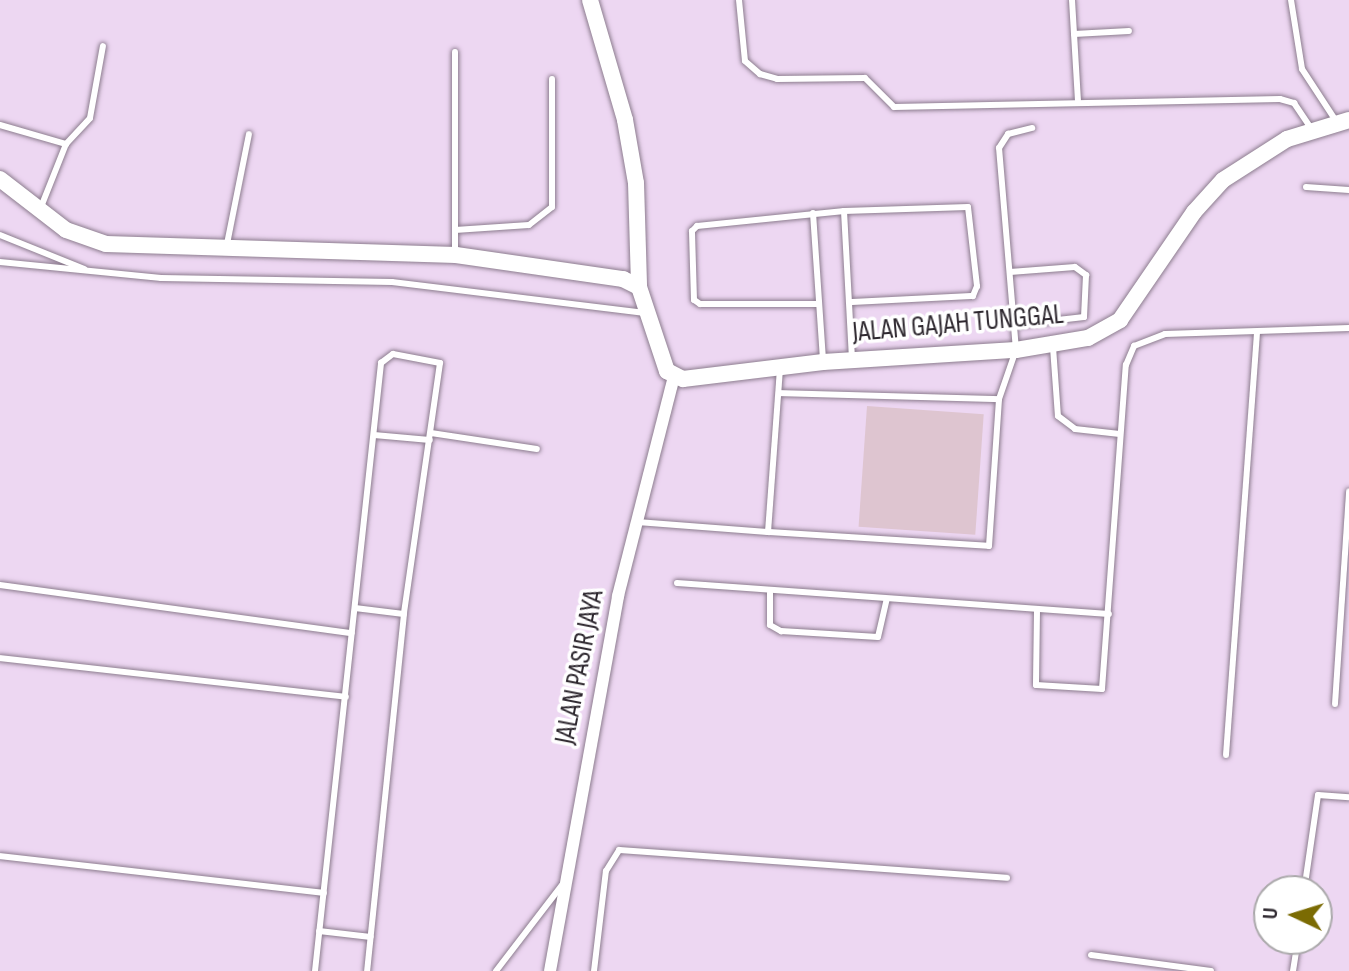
<!DOCTYPE html>
<html>
<head>
<meta charset="utf-8">
<style>
	body { margin:0 }
	#map { position:relative; width:1349px; height:971px; overflow:hidden; background:#f3e2f6; font-family:"Sofia Sans Condensed",sans-serif }
	div>[style] { position:absolute }
	[style*='--x'] { left:calc(var(--x)*1px); top:calc(var(--y)*1px); width:calc(var(--w)*1px); rotate:calc(var(--a)*1deg) }
	.built>* { inset:0; background:#edd7f2 }
	.building>* { inset:0; background:#dec5d0; transform-origin:0 0 }
	.roads { filter:drop-shadow(0 0 2px #8d7d8f) drop-shadow(0 0 2px #8d7d8f) }
	.service>* { height:6px; margin:-3px; padding:0 3px; transform-origin:3px; border-radius:3px; background:#fff }
	.minor>* { height:12px; margin:-6px; padding:0 6px; transform-origin:6px; border-radius:6px; background:#fff }
	.tertiary>* { height:16px; margin:-8px; padding:0 8px; transform-origin:8px; border-radius:8px; background:#fff }
	span { translate:-50% -50%; white-space:nowrap; text-align:center; line-height:1.15; -webkit-text-stroke:7px #fff; paint-order:stroke }
	.street-label { font-size:28px; color:#2d272e }
	.north { position:absolute; left:1253px; top:875px; width:80px; height:80px; box-sizing:border-box; background:#fff; border:2px solid #aba9ab; border-radius:50%; rotate:274deg; font-size:22px; font-weight:700; line-height:32px; text-align:center; color:#2d272e }
	.north::after { content:''; display:block; margin:auto; width:28px; height:36px; background:#7b6b03; clip-path:polygon(50% 0,100% 100%,50% 72%,0 100%) }
</style>
</head>
<body>
<div id="map">
	<div class="built">
		<i style="clip-path:polygon(evenodd,0 0,1349px 0,1349px 971px,0 971px,0 0,1269px 891px,1317px 891px,1317px 939px,1269px 939px,1269px 891px)"></i>
	</div>
	<div class="building">
		<i style="left:867px;top:406px;width:117px;height:121px;rotate:4deg"></i>
	</div>
	<div class="roads">
		<div class="service">
			<i style="--x:739;--y:0;--w:61;--a:84.4"></i>
			<i style="--x:745;--y:61;--w:20;--a:41"></i>
			<i style="--x:760;--y:74;--w:18;--a:16"></i>
			<i style="--x:777;--y:79;--w:88;--a:-0.7"></i>
			<i style="--x:865;--y:78;--w:41;--a:45"></i>
			<i style="--x:894;--y:107;--w:386;--a:-1.2"></i>
			<i style="--x:1280;--y:99;--w:15;--a:16"></i>
			<i style="--x:1294;--y:103;--w:30;--a:56"></i>
			<i style="--x:1072;--y:0;--w:100;--a:86.6"></i>
			<i style="--x:1291;--y:0;--w:70;--a:80.9"></i>
			<i style="--x:1302;--y:69;--w:62;--a:56.8"></i>
			<i style="--x:1074;--y:34;--w:55;--a:-3.1"></i>
			<i style="--x:455;--y:52;--w:200;--a:90"></i>
			<i style="--x:0;--y:125;--w:69;--a:16.1"></i>
			<i style="--x:66;--y:144;--w:68;--a:111.6"></i>
			<i style="--x:66;--y:144;--w:35;--a:-47"></i>
			<i style="--x:90;--y:118;--w:73;--a:-79.8"></i>
			<i style="--x:1306;--y:187;--w:43;--a:4"></i>
			<i style="--x:844;--y:211;--w:148;--a:86.9"></i>
			<i style="--x:813;--y:213;--w:148;--a:86.1"></i>
			<i style="--x:455;--y:230;--w:74;--a:-3.9"></i>
			<i style="--x:529;--y:225;--w:29;--a:-38"></i>
			<i style="--x:552;--y:207;--w:128;--a:-90"></i>
			<i style="--x:0;--y:235;--w:91;--a:22"></i>
			<i style="--x:227;--y:244;--w:112;--a:-78.7"></i>
			<i style="--x:0;--y:262;--w:162;--a:5.7"></i>
			<i style="--x:161;--y:278;--w:231;--a:1"></i>
			<i style="--x:392;--y:282;--w:255;--a:7"></i>
			<i style="--x:1010;--y:272;--w:65;--a:-4.4"></i>
			<i style="--x:1075;--y:267;--w:14;--a:36"></i>
			<i style="--x:1086;--y:275;--w:42;--a:92.7"></i>
			<i style="--x:1084;--y:317;--w:70;--a:173.5"></i>
			<i style="--x:819;--y:304;--w:119;--a:180"></i>
			<i style="--x:700;--y:304;--w:7;--a:-146"></i>
			<i style="--x:694;--y:300;--w:69;--a:-91.7"></i>
			<i style="--x:692;--y:231;--w:7;--a:-45"></i>
			<i style="--x:697;--y:226;--w:148;--a:-5.8"></i>
			<i style="--x:844;--y:211;--w:124;--a:-1.8"></i>
			<i style="--x:968;--y:207;--w:80;--a:83.5"></i>
			<i style="--x:977;--y:286;--w:11;--a:112"></i>
			<i style="--x:973;--y:296;--w:123;--a:177.2"></i>
			<i style="--x:1053;--y:347;--w:69;--a:85.9"></i>
			<i style="--x:1058;--y:416;--w:21;--a:37"></i>
			<i style="--x:1075;--y:429;--w:45;--a:6.3"></i>
			<i style="--x:779;--y:393;--w:220;--a:1.6"></i>
			<i style="--x:431;--y:433;--w:107;--a:8.6"></i>
			<i style="--x:374;--y:435;--w:56;--a:5.1"></i>
			<i style="--x:637;--y:522;--w:131;--a:4.4"></i>
			<i style="--x:768;--y:532;--w:162;--a:-85.8"></i>
			<i style="--x:768;--y:532;--w:221;--a:3.6"></i>
			<i style="--x:989;--y:546;--w:147;--a:-86.1"></i>
			<i style="--x:999;--y:399;--w:52;--a:-70.9"></i>
			<i style="--x:1016;--y:350;--w:203;--a:-94.8"></i>
			<i style="--x:999;--y:148;--w:17;--a:-57"></i>
			<i style="--x:1008;--y:134;--w:25;--a:-14"></i>
			<i style="--x:677;--y:583;--w:433;--a:4.1"></i>
			<i style="--x:0;--y:585;--w:355;--a:7.8"></i>
			<i style="--x:770;--y:593;--w:32;--a:90"></i>
			<i style="--x:770;--y:625;--w:13;--a:29"></i>
			<i style="--x:781;--y:631;--w:97;--a:3.5"></i>
			<i style="--x:878;--y:637;--w:37;--a:-77"></i>
			<i style="--x:355;--y:608;--w:49;--a:7"></i>
			<i style="--x:1037;--y:611;--w:74;--a:90.8"></i>
			<i style="--x:1036;--y:685;--w:66;--a:3.5"></i>
			<i style="--x:1102;--y:689;--w:325;--a:-85.8"></i>
			<i style="--x:1126;--y:365;--w:21;--a:-67"></i>
			<i style="--x:1134;--y:346;--w:33;--a:-21"></i>
			<i style="--x:1165;--y:334;--w:184;--a:-1.9"></i>
			<i style="--x:0;--y:658;--w:348;--a:6.4"></i>
			<i style="--x:1335;--y:704;--w:213;--a:-86.2"></i>
			<i style="--x:1226;--y:755;--w:424;--a:-85.8"></i>
			<i style="--x:0;--y:856;--w:326;--a:6.5"></i>
			<i style="--x:1304;--y:891;--w:97;--a:-81.7"></i>
			<i style="--x:1318;--y:795;--w:31;--a:4"></i>
			<i style="--x:319;--y:931;--w:52;--a:6.6"></i>
			<i style="--x:1091;--y:955;--w:121;--a:7.6"></i>
			<i style="--x:315;--y:971;--w:612;--a:-83.8"></i>
			<i style="--x:381;--y:363;--w:15;--a:-37"></i>
			<i style="--x:393;--y:354;--w:48;--a:10.8"></i>
			<i style="--x:440;--y:363;--w:254;--a:98.2"></i>
			<i style="--x:404;--y:614;--w:359;--a:95.9"></i>
			<i style="--x:496;--y:971;--w:108;--a:-52.5"></i>
			<i style="--x:594;--y:971;--w:101;--a:-83.2"></i>
			<i style="--x:606;--y:871;--w:25;--a:-58"></i>
			<i style="--x:619;--y:850;--w:389;--a:4.1"></i>
			<i style="--x:1293;--y:971;--w:32;--a:-81"></i>
		</div>
		<div class="minor">
			<i style="--x:550;--y:971;--w:381;--a:-79.7"></i>
			<i style="--x:618;--y:596;--w:226;--a:-75.7"></i>
		</div>
		<div class="tertiary">
			<i style="--x:590;--y:0;--w:125;--a:73.7"></i>
			<i style="--x:625;--y:120;--w:64;--a:80.1"></i>
			<i style="--x:636;--y:183;--w:104;--a:88.3"></i>
			<i style="--x:639;--y:287;--w:89;--a:71.6"></i>
			<i style="--x:667;--y:371;--w:18;--a:27"></i>
			<i style="--x:683;--y:379;--w:141;--a:-6.9"></i>
			<i style="--x:823;--y:362;--w:193;--a:-3.6"></i>
			<i style="--x:1016;--y:350;--w:73;--a:-9.5"></i>
			<i style="--x:1088;--y:338;--w:37;--a:-29"></i>
			<i style="--x:1120;--y:320;--w:131;--a:-55.6"></i>
			<i style="--x:1194;--y:212;--w:43;--a:-47.8"></i>
			<i style="--x:1223;--y:180;--w:76;--a:-32.6"></i>
			<i style="--x:1287;--y:139;--w:65;--a:-17"></i>
			<i style="--x:0;--y:179;--w:83;--a:37.7"></i>
			<i style="--x:66;--y:230;--w:42;--a:19.3"></i>
			<i style="--x:106;--y:244;--w:350;--a:1.8"></i>
			<i style="--x:456;--y:255;--w:169;--a:8.2"></i>
			<i style="--x:623;--y:279;--w:18;--a:27"></i>
		</div>
	</div>
	<div class="street-label">
		<span style="left:958px;top:324px;rotate:-5deg">JALAN GAJAH TUNGGAL</span>
		<span style="left:580px;top:667px;rotate:-79deg">JALAN PASIR JAYA</span>
	</div>
	<div class="north">U</div>
</div>
</body>
</html>
